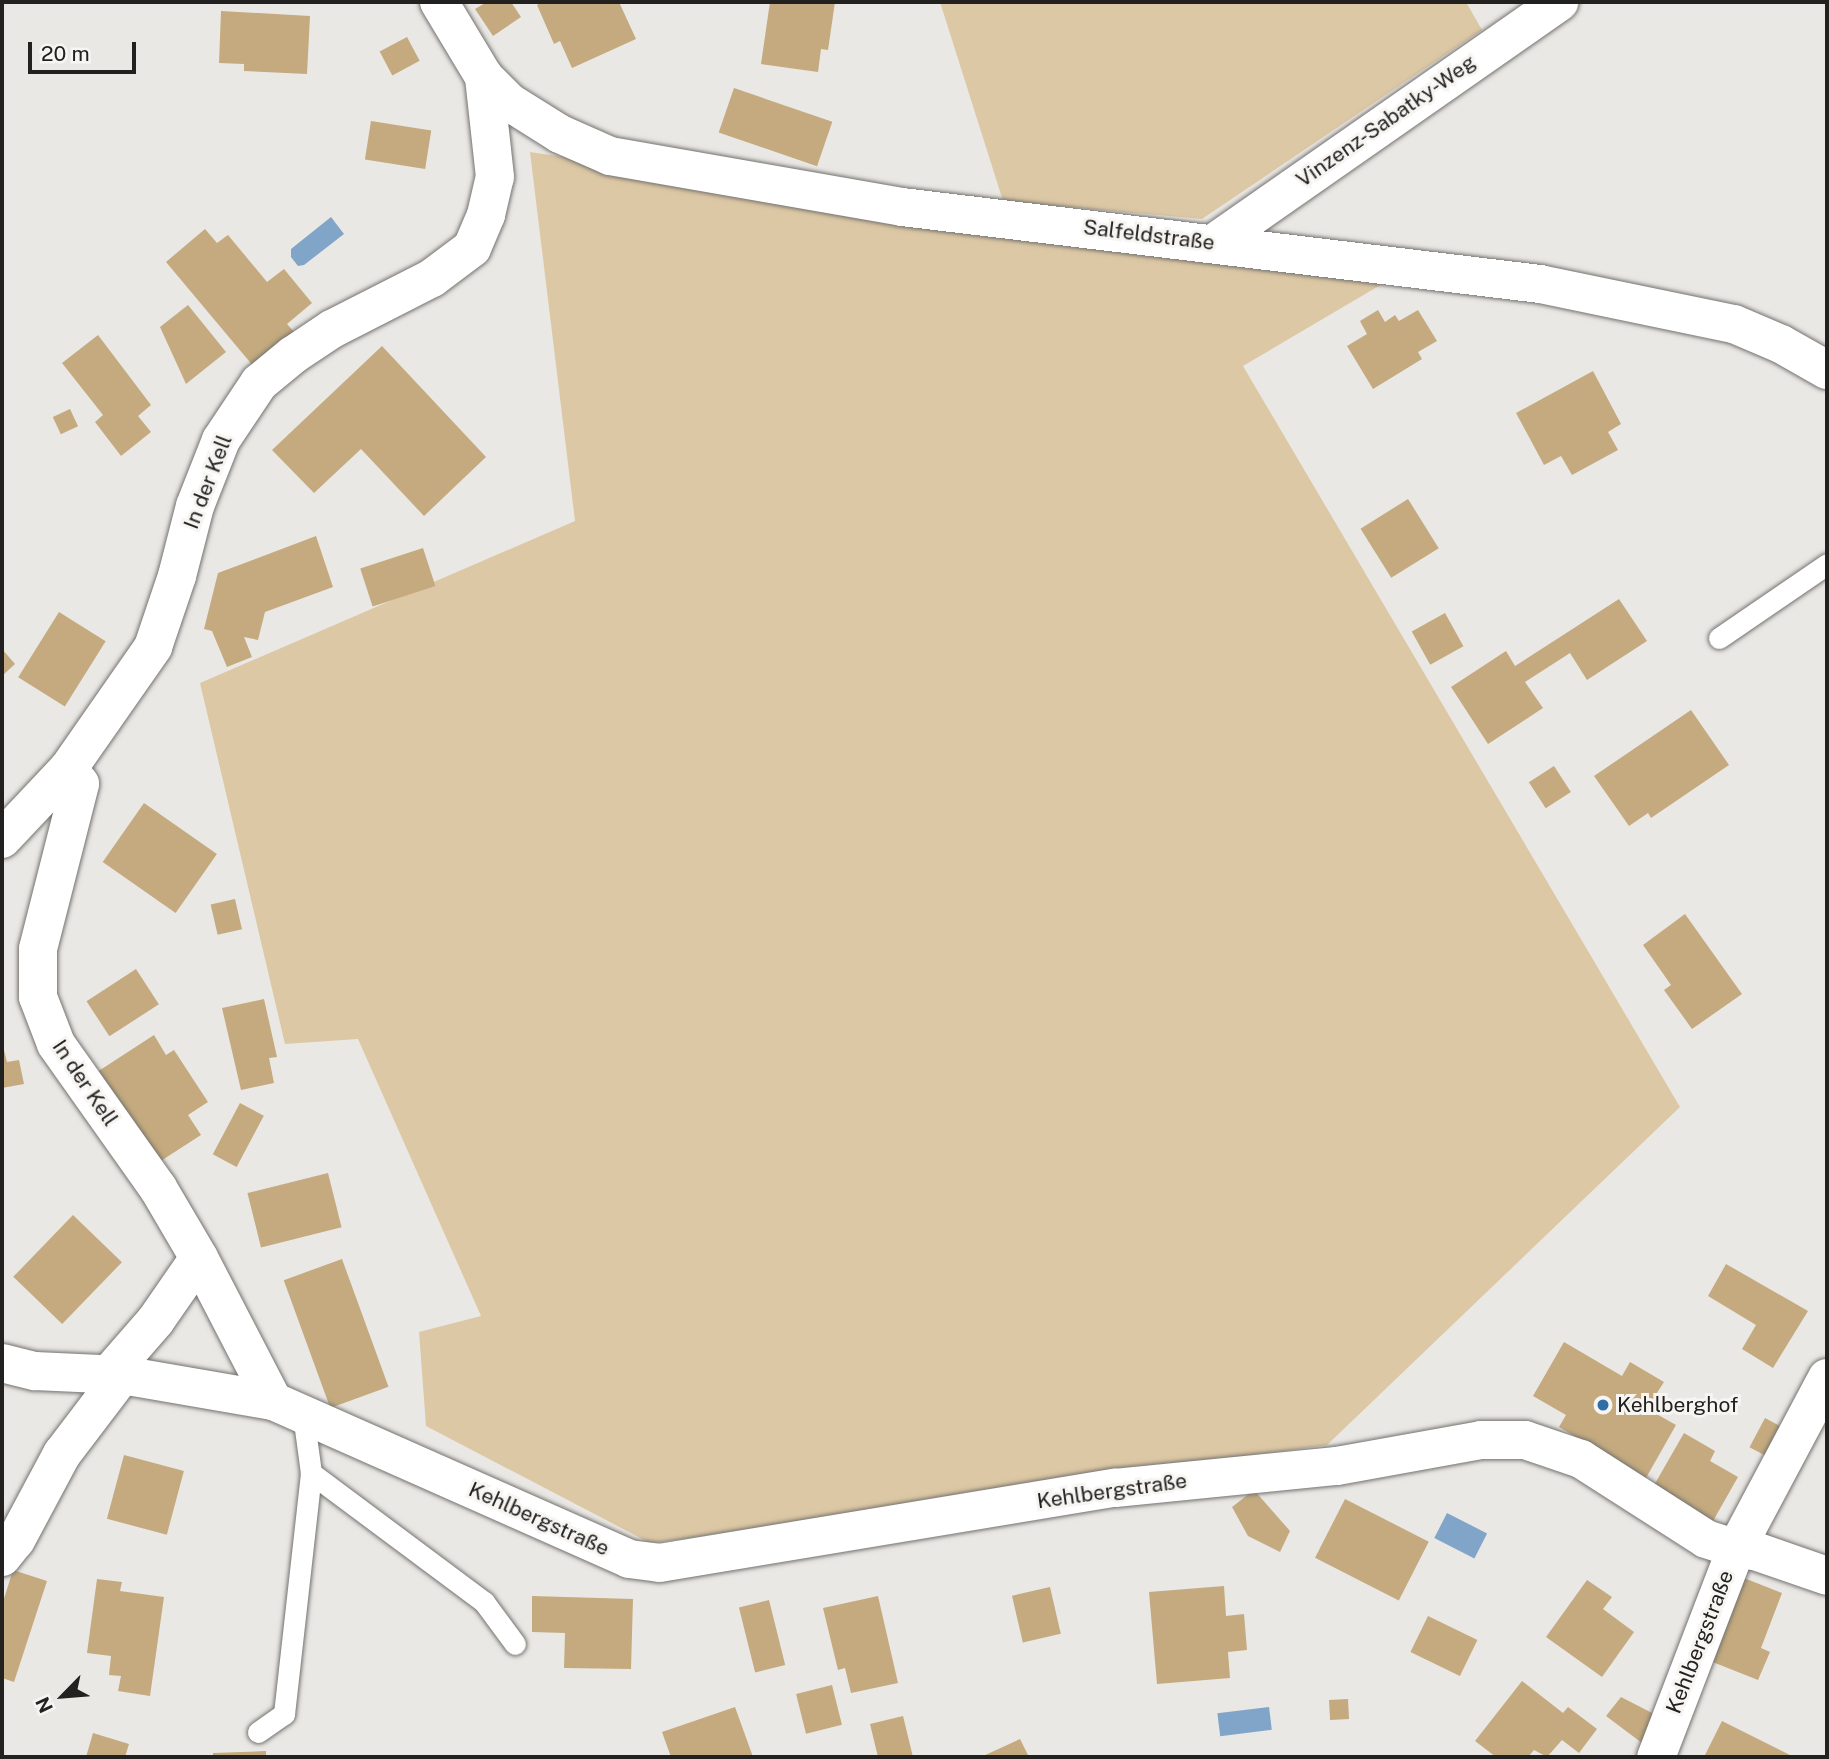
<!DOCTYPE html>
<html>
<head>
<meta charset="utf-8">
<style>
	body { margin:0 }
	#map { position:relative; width:1829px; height:1759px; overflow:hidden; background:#eae8e5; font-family:"Public Sans",sans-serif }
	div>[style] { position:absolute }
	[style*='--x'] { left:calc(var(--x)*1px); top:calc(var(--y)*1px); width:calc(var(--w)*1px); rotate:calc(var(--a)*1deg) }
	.green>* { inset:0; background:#ddc8a5 }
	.water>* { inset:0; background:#80a5c8; transform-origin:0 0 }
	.building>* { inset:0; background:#c4aa7e; transform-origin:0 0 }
	.roads { filter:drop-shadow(0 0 2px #74726f) drop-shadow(0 0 2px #74726f) }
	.service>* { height:21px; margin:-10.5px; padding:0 10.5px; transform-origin:10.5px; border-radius:10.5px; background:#fff }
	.minor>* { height:38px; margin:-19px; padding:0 19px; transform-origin:19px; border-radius:19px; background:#fff }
	.dots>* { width:19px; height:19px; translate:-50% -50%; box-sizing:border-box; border:4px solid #f7f5f2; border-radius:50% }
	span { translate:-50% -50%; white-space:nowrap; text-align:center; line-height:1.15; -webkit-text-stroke:6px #f7f5f2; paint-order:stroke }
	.street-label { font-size:21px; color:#222120 }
	.poi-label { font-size:21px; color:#222120 }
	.left { translate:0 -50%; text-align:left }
	.frame { position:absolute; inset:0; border:4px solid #222120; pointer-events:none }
	.north { position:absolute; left:28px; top:1661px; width:70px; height:70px; -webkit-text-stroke:5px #f7f5f2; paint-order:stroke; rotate:245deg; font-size:19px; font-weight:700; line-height:28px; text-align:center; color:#222120 }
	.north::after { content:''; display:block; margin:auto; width:24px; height:32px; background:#222120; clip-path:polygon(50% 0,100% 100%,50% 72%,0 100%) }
	.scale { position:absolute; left:28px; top:42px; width:108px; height:32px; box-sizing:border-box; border:4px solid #222120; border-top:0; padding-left:9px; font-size:21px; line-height:24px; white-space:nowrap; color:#222120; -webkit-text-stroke:5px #f7f5f2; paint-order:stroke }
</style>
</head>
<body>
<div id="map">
	<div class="green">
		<i style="clip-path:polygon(940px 2px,1466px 2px,1482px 30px,1202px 219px,1003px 201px)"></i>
		<i style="clip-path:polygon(530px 152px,1389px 280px,1243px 366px,1680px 1107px,1327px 1445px,1115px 1474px,859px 1517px,650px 1543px,426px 1426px,419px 1332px,481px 1316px,358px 1039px,285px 1044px,200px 683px,575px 521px)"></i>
	</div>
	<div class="water">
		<i style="clip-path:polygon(331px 217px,344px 234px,304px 265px,298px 266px,291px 257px,291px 249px)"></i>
		<i style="left:1447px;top:1513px;width:45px;height:28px;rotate:27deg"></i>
		<i style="left:1269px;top:1707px;width:23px;height:52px;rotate:83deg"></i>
	</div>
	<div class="building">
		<i style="clip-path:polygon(487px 2px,511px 2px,521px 17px,493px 36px,475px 9px)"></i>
		<i style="clip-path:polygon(542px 2px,619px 2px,636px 39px,572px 68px,560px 41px,554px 44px,537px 5px)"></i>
		<i style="clip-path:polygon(770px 2px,835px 2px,828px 50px,821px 49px,818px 72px,761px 64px)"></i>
		<i style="clip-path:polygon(221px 11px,310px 16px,307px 74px,244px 71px,244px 64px,219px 63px)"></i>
		<i style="left:407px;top:37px;width:27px;height:31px;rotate:62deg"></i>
		<i style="left:734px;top:88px;width:104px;height:47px;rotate:19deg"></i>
		<i style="left:371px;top:121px;width:61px;height:39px;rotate:9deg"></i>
		<i style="clip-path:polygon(205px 229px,217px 243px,228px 235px,267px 282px,284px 269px,312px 303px,287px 324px,295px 333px,254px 367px,166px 262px)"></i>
		<i style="clip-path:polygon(188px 305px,226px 352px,186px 384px,160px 327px)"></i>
		<i style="clip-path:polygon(1378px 310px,1385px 322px,1395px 315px,1399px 321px,1418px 310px,1437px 341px,1418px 352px,1422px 359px,1373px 389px,1347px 346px,1367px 334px,1360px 321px)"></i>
		<i style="clip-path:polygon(98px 335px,151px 405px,138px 416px,151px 432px,121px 456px,95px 422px,103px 415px,62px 363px)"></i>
		<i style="clip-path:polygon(382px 346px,486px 457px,424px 516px,361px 449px,314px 493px,272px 450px)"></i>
		<i style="clip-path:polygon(1593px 371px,1621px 424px,1608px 432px,1618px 450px,1572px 475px,1561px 456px,1544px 465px,1516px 413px)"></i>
		<i style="left:70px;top:409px;width:19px;height:19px;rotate:65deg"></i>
		<i style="left:1408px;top:499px;width:58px;height:56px;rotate:58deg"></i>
		<i style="clip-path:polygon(316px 536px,333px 587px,265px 612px,258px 640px,244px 637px,252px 657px,227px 667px,212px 631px,204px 629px,218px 573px)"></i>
		<i style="left:423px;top:548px;width:40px;height:66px;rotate:72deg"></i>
		<i style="clip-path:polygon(1619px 599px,1647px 641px,1587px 680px,1570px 653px,1525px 682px,1543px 708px,1488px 744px,1451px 687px,1506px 651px,1515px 666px)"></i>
		<i style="left:59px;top:612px;width:55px;height:77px;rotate:32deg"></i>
		<i style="left:1445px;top:613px;width:38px;height:38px;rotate:61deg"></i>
		<i style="clip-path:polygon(2px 649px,15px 664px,2px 676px)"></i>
		<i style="clip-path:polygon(1691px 710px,1729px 765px,1651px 818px,1648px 813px,1629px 826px,1594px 776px)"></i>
		<i style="left:1554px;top:766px;width:31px;height:30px;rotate:57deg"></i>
		<i style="left:144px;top:803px;width:89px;height:72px;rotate:35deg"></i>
		<i style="left:235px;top:899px;width:31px;height:25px;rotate:77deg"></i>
		<i style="clip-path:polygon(1685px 914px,1742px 994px,1692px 1029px,1664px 990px,1671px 985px,1643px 945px)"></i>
		<i style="left:136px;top:969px;width:42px;height:59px;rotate:57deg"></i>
		<i style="clip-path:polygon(264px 999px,277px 1057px,269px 1058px,274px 1083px,241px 1090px,222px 1008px)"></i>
		<i style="clip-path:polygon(154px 1035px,166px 1055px,174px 1050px,208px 1102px,188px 1115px,201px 1135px,153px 1166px,94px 1074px)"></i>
		<i style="clip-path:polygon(2px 1042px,7px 1062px,19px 1060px,24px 1084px,2px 1088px)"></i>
		<i style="left:240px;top:1103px;width:27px;height:58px;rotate:28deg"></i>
		<i style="left:328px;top:1173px;width:56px;height:83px;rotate:76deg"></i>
		<i style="left:73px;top:1215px;width:68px;height:86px;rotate:44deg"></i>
		<i style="left:342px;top:1259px;width:136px;height:62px;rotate:70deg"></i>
		<i style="clip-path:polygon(1726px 1264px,1808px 1311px,1773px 1368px,1742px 1349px,1756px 1325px,1708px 1296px)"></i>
		<i style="clip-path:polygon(1564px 1342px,1622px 1376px,1630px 1362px,1664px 1382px,1655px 1396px,1660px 1399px,1653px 1412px,1676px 1425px,1646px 1478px,1559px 1427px,1566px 1415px,1533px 1396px)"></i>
		<i style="left:1765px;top:1418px;width:21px;height:33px;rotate:28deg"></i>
		<i style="clip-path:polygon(1684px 1433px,1715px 1451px,1710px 1461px,1738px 1477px,1713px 1521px,1653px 1487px)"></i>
		<i style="left:124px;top:1455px;width:62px;height:66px;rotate:15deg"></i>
		<i style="clip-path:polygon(1254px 1490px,1290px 1531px,1280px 1552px,1248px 1536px,1232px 1507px)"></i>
		<i style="left:1345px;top:1499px;width:94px;height:66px;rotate:27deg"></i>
		<i style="clip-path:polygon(13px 1570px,47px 1581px,14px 1682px,2px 1678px,2px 1605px)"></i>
		<i style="clip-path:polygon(1744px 1578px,1782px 1593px,1761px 1648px,1770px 1652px,1758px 1680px,1710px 1661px)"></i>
		<i style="clip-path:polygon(97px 1579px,122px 1582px,120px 1591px,164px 1597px,150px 1696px,118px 1691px,121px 1676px,109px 1675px,111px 1656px,87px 1653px)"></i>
		<i style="clip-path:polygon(1587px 1580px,1612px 1597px,1603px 1609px,1634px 1632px,1602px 1677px,1546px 1637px)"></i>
		<i style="clip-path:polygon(1224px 1586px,1226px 1616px,1244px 1614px,1247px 1650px,1228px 1652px,1230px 1678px,1157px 1684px,1149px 1592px)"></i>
		<i style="left:1050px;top:1587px;width:48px;height:39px;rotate:77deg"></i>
		<i style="clip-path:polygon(532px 1596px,633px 1599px,631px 1669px,564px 1668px,565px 1633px,532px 1632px)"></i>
		<i style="clip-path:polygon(878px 1596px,898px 1683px,851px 1693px,845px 1668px,838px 1670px,823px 1608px)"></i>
		<i style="left:769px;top:1600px;width:67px;height:31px;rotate:76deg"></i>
		<i style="left:1428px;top:1616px;width:55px;height:40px;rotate:26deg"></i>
		<i style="clip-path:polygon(1522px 1681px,1563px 1713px,1568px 1707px,1597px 1729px,1579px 1753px,1562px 1740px,1547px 1757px,1534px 1750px,1528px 1757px,1496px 1757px,1475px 1741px)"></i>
		<i style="left:832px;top:1685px;width:41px;height:37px;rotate:76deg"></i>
		<i style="clip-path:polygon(1621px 1697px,1654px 1714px,1642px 1743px,1606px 1716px)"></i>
		<i style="left:1348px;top:1699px;width:20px;height:19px;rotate:87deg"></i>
		<i style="clip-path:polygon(735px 1707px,753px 1757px,671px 1757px,662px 1732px)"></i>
		<i style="clip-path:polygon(903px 1716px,913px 1757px,878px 1757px,870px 1724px)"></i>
		<i style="clip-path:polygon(1722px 1721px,1794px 1757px,1704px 1757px)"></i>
		<i style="clip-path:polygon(93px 1733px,129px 1744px,125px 1757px,86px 1757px)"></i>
		<i style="clip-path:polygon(1020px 1739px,1029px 1757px,981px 1757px)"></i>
		<i style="clip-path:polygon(266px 1751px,266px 1757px,213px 1757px,213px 1753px)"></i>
	</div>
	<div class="roads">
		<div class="service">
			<i style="--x:1719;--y:638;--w:131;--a:-34.4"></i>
			<i style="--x:311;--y:1473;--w:216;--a:36.7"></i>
			<i style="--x:484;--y:1602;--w:52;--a:53.6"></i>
			<i style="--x:258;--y:1732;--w:32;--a:-35"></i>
			<i style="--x:284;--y:1714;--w:243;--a:-83.6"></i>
			<i style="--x:311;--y:1473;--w:60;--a:-97.7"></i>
		</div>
		<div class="minor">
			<i style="--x:439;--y:2;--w:87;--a:59"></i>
			<i style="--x:484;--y:77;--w:35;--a:45"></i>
			<i style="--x:509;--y:102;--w:60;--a:32.1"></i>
			<i style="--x:560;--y:134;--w:55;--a:23.7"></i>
			<i style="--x:610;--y:156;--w:296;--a:9.9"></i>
			<i style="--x:902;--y:207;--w:643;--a:6.88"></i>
			<i style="--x:1540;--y:284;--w:198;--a:11.7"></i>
			<i style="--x:1734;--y:324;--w:51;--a:23.1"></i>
			<i style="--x:1781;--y:344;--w:53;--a:29.5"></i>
			<i style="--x:1214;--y:243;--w:421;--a:-34.9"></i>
			<i style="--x:68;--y:769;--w:19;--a:51"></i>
			<i style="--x:80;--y:784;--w:170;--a:104.3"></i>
			<i style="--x:38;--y:949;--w:48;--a:90"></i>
			<i style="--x:38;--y:997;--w:50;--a:69"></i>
			<i style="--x:56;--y:1044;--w:176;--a:54.7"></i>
			<i style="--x:158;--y:1188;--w:81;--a:59.6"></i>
			<i style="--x:199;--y:1258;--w:161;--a:62.6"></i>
			<i style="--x:2;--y:839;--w:96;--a:-46.7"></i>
			<i style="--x:68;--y:769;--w:149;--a:-55.1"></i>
			<i style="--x:153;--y:647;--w:75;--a:-71.3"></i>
			<i style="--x:177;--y:576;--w:72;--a:-75.6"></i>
			<i style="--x:195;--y:506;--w:71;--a:-68.5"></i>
			<i style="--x:221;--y:440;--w:69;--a:-56.3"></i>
			<i style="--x:259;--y:383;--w:44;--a:-39.5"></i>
			<i style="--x:293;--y:355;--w:47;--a:-33.7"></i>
			<i style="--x:332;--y:329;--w:112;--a:-27"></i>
			<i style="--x:432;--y:278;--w:50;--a:-36.9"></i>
			<i style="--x:472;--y:248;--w:36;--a:-67"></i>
			<i style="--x:486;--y:215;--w:39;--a:-77"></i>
			<i style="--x:495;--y:177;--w:101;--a:-96.3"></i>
			<i style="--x:2;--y:1363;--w:34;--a:14"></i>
			<i style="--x:35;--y:1371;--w:87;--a:2.6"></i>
			<i style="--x:122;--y:1375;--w:153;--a:9.8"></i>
			<i style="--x:273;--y:1401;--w:389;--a:23.9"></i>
			<i style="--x:629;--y:1559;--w:31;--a:7"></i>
			<i style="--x:660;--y:1563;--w:461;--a:-9.4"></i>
			<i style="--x:1115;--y:1488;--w:223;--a:-5.7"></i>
			<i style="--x:1337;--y:1466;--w:146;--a:-10.2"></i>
			<i style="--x:1481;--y:1440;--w:44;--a:0"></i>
			<i style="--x:1525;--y:1440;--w:59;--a:18.7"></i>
			<i style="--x:1581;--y:1459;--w:148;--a:32.6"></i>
			<i style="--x:1706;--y:1539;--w:32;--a:18"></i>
			<i style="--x:1736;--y:1549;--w:223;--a:111"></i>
			<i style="--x:110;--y:1373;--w:70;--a:-49"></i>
			<i style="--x:156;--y:1320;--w:75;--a:-55.3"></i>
			<i style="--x:1827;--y:1378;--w:194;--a:118"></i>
			<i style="--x:1736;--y:1549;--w:19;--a:6"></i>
			<i style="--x:1755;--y:1551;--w:76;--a:19.1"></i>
			<i style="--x:2;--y:1557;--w:22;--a:-51"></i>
			<i style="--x:16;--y:1540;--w:98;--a:-61.9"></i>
			<i style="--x:62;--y:1454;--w:99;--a:-52.8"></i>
		</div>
	</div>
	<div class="dots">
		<i style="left:1603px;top:1405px;background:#306fa6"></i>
	</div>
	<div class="street-label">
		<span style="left:1386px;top:121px;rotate:-35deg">Vinzenz-Sabatky-Weg</span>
		<span style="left:1149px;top:235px;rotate:7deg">Salfeldstraße</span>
		<span style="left:208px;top:482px;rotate:-69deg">In der Kell</span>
		<span style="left:85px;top:1083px;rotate:56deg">In der Kell</span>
		<span style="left:1112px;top:1491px;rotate:-8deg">Kehlbergstraße</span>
		<span style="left:539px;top:1519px;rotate:24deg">Kehlbergstraße</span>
		<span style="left:1700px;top:1642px;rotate:-69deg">Kehlbergstraße</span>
	</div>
	<div class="poi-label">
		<span class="left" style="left:1617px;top:1405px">Kehlberghof</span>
	</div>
	<div class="frame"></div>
	<div class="north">N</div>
	<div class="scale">20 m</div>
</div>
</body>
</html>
